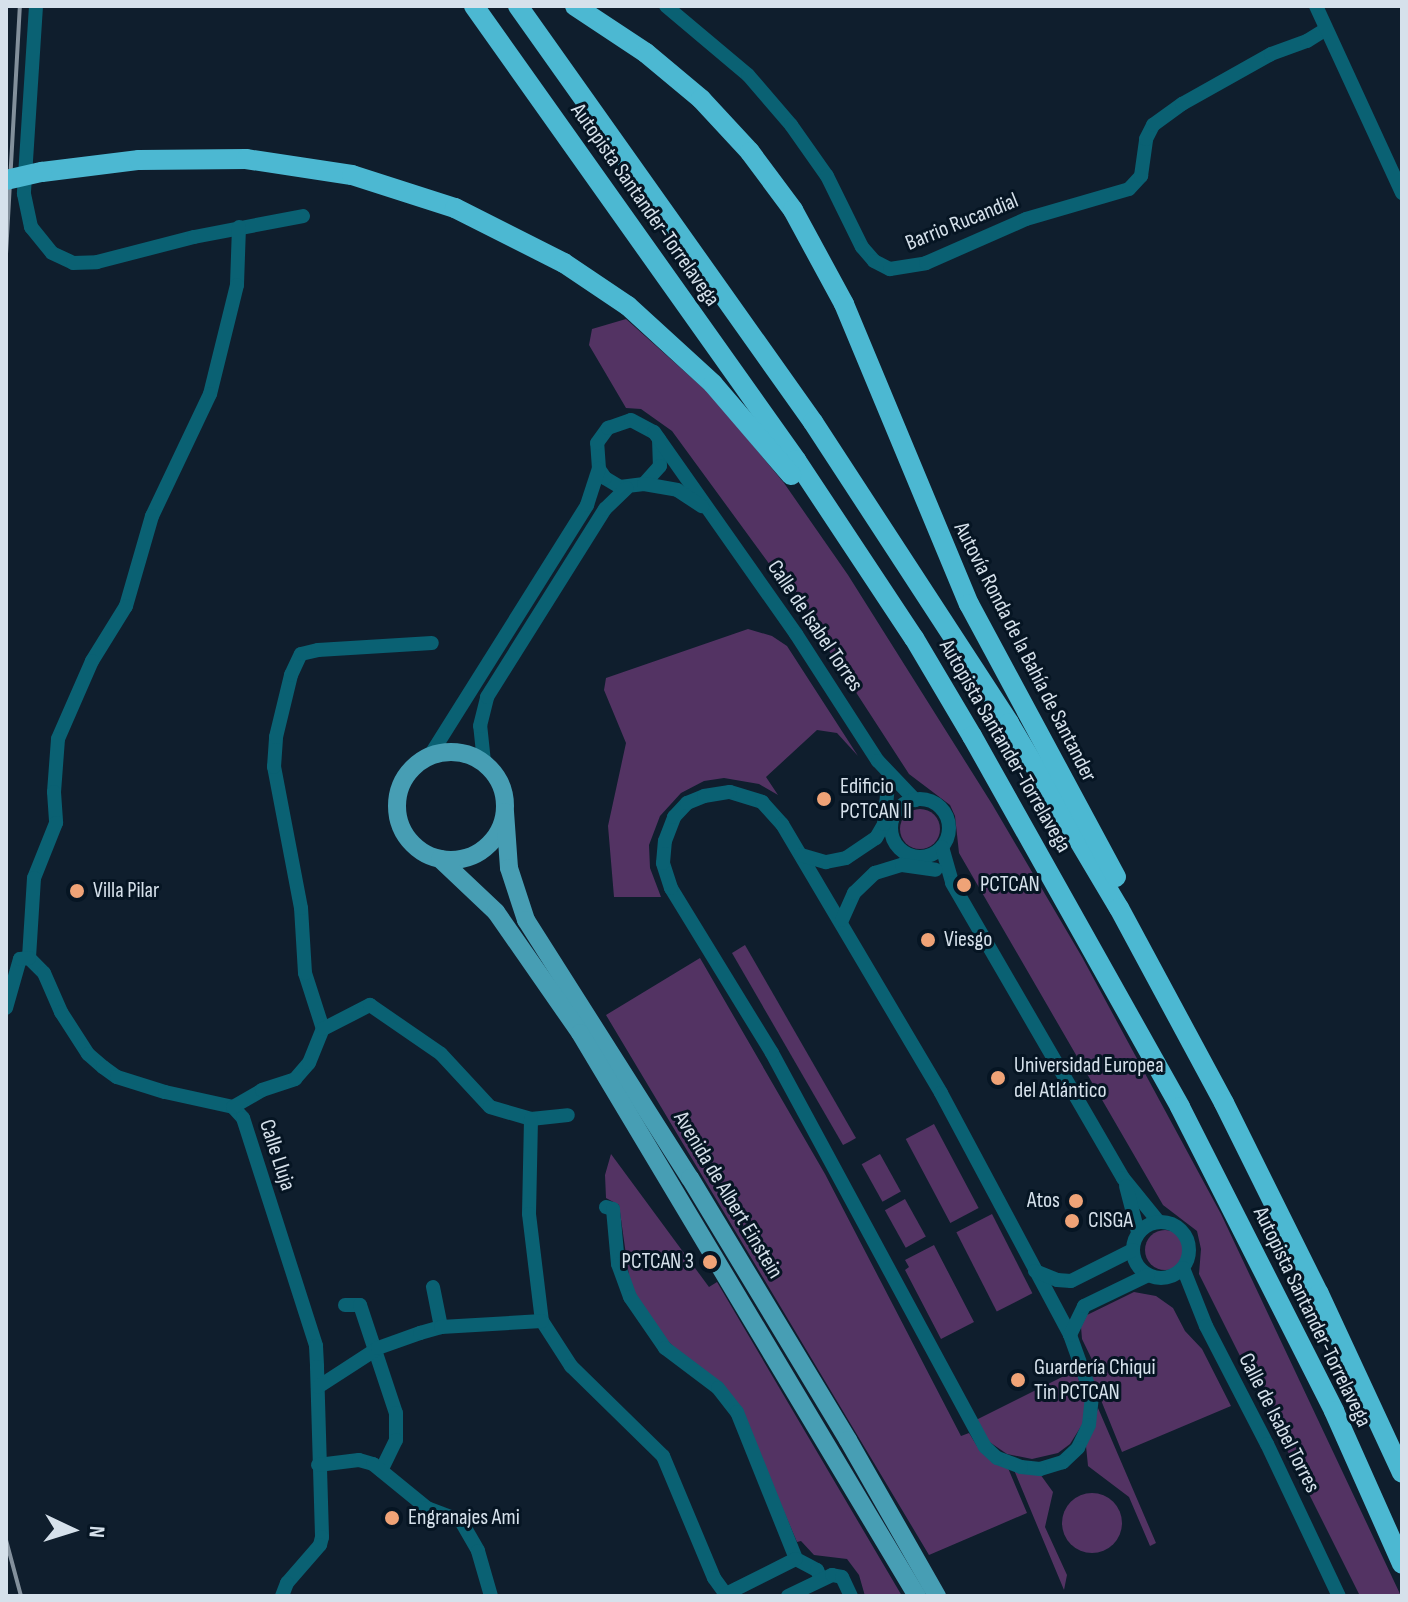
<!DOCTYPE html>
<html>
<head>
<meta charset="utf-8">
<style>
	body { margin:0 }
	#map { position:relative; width:1408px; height:1602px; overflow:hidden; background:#0f1e2d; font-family:"Sofia Sans Condensed",sans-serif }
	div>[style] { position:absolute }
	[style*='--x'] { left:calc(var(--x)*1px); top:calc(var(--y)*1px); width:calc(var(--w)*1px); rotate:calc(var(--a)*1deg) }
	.green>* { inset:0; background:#533363; transform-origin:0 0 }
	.round { border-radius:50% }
	.minor>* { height:14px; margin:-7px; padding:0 7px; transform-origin:7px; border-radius:7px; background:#0a6173 }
	.minor>.ring { margin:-7px; padding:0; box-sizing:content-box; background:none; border:14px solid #0a6173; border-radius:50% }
	.major>* { height:18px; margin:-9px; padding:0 9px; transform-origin:9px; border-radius:9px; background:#479eb4 }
	.major>.ring { margin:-9px; padding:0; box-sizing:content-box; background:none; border:18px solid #479eb4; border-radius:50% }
	.highway>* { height:20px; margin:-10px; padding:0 10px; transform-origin:10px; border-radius:10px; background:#4cb8d2 }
	.rail>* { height:4px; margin:-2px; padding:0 2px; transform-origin:2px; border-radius:2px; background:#83909c }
	.highway-bridge>* { height:20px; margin:-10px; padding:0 10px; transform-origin:10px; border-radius:10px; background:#4cb8d2 }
	.dots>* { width:22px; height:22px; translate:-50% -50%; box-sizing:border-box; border:4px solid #061523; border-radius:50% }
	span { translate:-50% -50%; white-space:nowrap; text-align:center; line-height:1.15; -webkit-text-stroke:6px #061523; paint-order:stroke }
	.street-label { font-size:22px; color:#d6e1eb }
	.poi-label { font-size:22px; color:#d6e1eb }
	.left { translate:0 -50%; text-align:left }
	.right { translate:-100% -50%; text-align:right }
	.frame { position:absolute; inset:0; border:8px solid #d6e1eb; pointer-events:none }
	.north { position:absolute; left:32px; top:1490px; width:80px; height:80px; -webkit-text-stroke:6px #061523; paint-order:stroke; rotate:94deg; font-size:22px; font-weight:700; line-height:32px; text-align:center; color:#d6e1eb }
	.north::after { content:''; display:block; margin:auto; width:28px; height:36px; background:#d6e1eb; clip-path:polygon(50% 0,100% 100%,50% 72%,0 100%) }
</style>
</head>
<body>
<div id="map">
	<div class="green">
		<i style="clip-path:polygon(626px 319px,712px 396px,784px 483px,848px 575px,992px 804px,1082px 957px,1221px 1214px,1401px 1596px,1360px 1596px,1199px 1274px,1201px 1249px,1197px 1231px,1163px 1205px,959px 853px,955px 816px,950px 805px,909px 774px,800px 606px,672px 431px,641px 409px,626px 408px,589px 345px,592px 329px)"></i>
		<i style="clip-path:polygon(748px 629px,772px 636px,787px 646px,858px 756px,837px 733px,817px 730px,766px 777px,778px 795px,759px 784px,724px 778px,704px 781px,681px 793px,660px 816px,649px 845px,650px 868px,661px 897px,614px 897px,608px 826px,626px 743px,604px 690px,606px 678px)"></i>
		<i class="round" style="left:900px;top:809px;width:40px;height:40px"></i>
		<i style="clip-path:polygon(745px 945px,856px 1138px,849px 1142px,843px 1145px,732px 953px)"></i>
		<i style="clip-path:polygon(700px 958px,825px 1174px,961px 1436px,969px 1433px,977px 1446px,1008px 1468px,1027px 1513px,929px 1555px,606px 1015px)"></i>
		<i style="left:934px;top:1124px;width:95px;height:32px;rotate:62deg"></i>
		<i style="clip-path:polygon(611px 1154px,709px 1287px,717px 1282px,902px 1596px,865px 1596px,859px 1575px,847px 1559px,814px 1555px,801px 1541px,797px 1542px,739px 1407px,659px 1333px,639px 1304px,629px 1276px,619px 1205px,606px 1198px,605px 1175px)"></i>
		<i style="left:880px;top:1154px;width:43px;height:21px;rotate:61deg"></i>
		<i style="left:905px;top:1199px;width:43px;height:23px;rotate:61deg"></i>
		<i style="left:992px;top:1214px;width:89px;height:40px;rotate:63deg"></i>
		<i class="round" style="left:1145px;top:1230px;width:40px;height:40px"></i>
		<i style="clip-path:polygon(934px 1245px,974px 1322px,941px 1339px,905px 1270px,909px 1267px,905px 1260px)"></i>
		<i style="clip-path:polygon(1134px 1292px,1156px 1296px,1173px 1308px,1185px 1331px,1202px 1349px,1231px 1406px,1122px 1452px,1090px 1373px,1097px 1370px,1082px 1339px,1081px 1327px,1087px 1315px)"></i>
		<i style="clip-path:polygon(1076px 1370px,1086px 1405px,1085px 1420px,1070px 1444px,1058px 1453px,1032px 1459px,1007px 1454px,988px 1441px,976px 1420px)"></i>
		<i style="clip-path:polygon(1098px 1408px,1156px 1543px,1150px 1546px,1129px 1497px,1088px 1466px,1086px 1446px)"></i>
		<i style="clip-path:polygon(1014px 1470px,1040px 1474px,1053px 1492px,1045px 1527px,1067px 1575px,1064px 1590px)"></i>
		<i class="round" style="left:1062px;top:1493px;width:60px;height:60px"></i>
	</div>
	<div class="minor">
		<i style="--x:36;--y:6;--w:188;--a:93.7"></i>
		<i style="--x:24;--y:194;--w:34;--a:78"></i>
		<i style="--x:31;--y:227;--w:33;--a:51"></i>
		<i style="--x:52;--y:253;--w:23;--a:25"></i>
		<i style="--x:73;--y:263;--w:24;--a:-2"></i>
		<i style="--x:97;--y:262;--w:100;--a:-14.5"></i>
		<i style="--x:194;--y:237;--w:111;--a:-10.9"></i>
		<i style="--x:666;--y:6;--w:107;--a:40.1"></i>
		<i style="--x:748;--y:75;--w:66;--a:49.3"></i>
		<i style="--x:791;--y:125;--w:62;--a:54.8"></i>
		<i style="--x:827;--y:176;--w:79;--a:63.8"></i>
		<i style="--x:862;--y:247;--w:18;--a:49"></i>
		<i style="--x:874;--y:261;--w:18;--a:27"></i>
		<i style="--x:890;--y:269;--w:36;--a:-9"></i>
		<i style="--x:926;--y:263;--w:109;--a:-23.7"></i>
		<i style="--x:1026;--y:219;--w:107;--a:-16.2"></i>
		<i style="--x:1129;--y:189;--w:18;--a:-47"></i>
		<i style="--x:1141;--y:176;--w:37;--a:-82"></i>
		<i style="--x:1146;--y:139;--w:16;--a:-63"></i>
		<i style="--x:1153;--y:125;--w:36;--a:-36"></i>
		<i style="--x:1182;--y:104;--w:102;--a:-29.3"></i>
		<i style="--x:1271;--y:54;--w:38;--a:-20"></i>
		<i style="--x:1307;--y:41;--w:22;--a:-32"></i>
		<i style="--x:1316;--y:6;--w:206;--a:65.3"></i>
		<i style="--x:239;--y:227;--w:58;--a:92"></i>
		<i style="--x:237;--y:285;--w:112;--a:103.9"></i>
		<i style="--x:210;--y:394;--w:135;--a:115.4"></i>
		<i style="--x:152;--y:516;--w:94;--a:106.1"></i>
		<i style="--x:126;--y:606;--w:65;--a:121.7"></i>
		<i style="--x:92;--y:661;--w:85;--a:113.6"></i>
		<i style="--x:58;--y:739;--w:53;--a:94.3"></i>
		<i style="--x:54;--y:792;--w:31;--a:86"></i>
		<i style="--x:56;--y:823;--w:59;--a:111.8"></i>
		<i style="--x:34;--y:878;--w:80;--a:93.6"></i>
		<i style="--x:29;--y:958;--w:21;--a:45"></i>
		<i style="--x:44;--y:973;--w:43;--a:66.4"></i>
		<i style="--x:61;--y:1012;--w:50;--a:57.3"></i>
		<i style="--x:88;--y:1054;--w:20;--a:41"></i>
		<i style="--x:103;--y:1067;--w:17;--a:36"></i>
		<i style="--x:117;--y:1077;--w:50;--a:17.4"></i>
		<i style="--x:165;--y:1092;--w:70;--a:12.4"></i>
		<i style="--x:233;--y:1107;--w:15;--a:48"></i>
		<i style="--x:243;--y:1118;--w:239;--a:72.2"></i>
		<i style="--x:316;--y:1346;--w:21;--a:87"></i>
		<i style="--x:317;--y:1367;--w:170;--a:88.3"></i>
		<i style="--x:322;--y:1537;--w:8;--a:104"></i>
		<i style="--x:320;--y:1545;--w:50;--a:131"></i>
		<i style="--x:287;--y:1583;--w:14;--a:111"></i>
		<i style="--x:659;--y:439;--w:27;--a:88"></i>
		<i style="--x:660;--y:466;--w:24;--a:132"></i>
		<i style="--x:644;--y:484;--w:24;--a:173"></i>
		<i style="--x:620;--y:487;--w:17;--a:-149"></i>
		<i style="--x:605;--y:478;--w:11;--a:-124"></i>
		<i style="--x:599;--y:469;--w:26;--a:-94"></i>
		<i style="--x:597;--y:443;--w:19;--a:-54"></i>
		<i style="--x:608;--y:428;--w:24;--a:-19"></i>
		<i style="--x:631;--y:420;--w:26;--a:28"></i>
		<i style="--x:654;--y:432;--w:247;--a:54.9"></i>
		<i style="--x:796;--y:634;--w:151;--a:57.2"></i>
		<i style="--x:878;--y:761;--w:54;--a:46.5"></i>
		<i style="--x:644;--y:484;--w:34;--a:10"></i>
		<i style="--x:677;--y:490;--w:30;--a:33"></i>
		<i style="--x:431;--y:754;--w:294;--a:-57.9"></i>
		<i style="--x:587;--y:505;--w:38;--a:-72"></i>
		<i style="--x:484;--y:762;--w:36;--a:-96"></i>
		<i style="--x:480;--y:726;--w:30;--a:-76"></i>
		<i style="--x:487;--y:697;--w:222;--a:-57.9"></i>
		<i style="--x:605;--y:509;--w:30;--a:-44"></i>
		<i style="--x:730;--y:792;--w:34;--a:17"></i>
		<i style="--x:762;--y:802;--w:30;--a:48"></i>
		<i style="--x:782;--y:824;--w:312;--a:59.4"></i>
		<i style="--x:941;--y:1093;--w:274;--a:61.9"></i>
		<i style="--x:1070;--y:1335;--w:65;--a:70.2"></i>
		<i style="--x:1092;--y:1396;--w:29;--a:96"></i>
		<i style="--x:1089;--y:1425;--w:25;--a:116"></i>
		<i style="--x:1078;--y:1448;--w:21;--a:137"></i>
		<i style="--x:1063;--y:1462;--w:24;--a:163"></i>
		<i style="--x:1040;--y:1469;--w:19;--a:-174"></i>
		<i style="--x:1021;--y:1467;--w:26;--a:-159"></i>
		<i style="--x:997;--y:1458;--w:16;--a:-137"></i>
		<i style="--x:985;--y:1447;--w:448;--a:-118.4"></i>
		<i style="--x:772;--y:1053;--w:193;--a:-121.5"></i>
		<i style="--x:671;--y:888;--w:26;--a:-108"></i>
		<i style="--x:663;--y:863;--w:22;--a:-85"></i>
		<i style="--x:665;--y:841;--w:26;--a:-69"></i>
		<i style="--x:674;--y:817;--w:19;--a:-47"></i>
		<i style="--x:687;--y:803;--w:18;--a:-22"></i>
		<i style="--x:704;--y:796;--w:26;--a:-9"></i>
		<i class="ring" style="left:891px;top:799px;width:44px;height:44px"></i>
		<i style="--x:942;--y:847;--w:37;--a:74"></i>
		<i style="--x:952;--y:883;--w:341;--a:59.9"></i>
		<i style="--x:1123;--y:1178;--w:55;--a:50.9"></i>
		<i style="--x:801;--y:855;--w:26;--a:16"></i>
		<i style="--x:826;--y:862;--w:20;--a:-11"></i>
		<i style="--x:846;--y:858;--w:36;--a:-34"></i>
		<i style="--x:876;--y:838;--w:16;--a:-60"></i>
		<i style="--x:884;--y:824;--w:31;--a:-84"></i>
		<i style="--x:842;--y:920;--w:30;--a:-66"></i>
		<i style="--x:854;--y:893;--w:29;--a:-44"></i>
		<i style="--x:875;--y:873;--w:28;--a:-17"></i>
		<i style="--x:902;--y:865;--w:34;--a:8"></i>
		<i style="--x:6;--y:1008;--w:51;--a:-74.1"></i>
		<i style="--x:20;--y:959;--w:9;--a:-6"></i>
		<i style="--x:323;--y:1029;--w:59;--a:-107.8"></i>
		<i style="--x:305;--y:973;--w:65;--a:-93.5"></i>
		<i style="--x:301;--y:908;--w:144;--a:-100.8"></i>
		<i style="--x:274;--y:767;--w:30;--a:-86"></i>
		<i style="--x:276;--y:737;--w:64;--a:-76.4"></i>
		<i style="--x:291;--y:675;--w:23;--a:-65"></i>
		<i style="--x:301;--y:654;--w:17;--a:-13"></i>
		<i style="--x:318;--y:650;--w:114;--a:-3.5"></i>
		<i style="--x:233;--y:1107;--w:34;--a:-30"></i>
		<i style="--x:262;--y:1090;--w:35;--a:-18"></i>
		<i style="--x:295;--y:1079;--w:21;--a:-49"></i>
		<i style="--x:309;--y:1063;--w:37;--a:-68"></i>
		<i style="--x:323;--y:1029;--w:53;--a:-27.1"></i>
		<i style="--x:370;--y:1005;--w:86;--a:34.6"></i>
		<i style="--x:441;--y:1054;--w:72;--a:47.2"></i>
		<i style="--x:490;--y:1107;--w:43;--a:16.3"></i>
		<i style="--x:531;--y:1119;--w:37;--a:-6"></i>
		<i style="--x:531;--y:1119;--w:95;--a:91.2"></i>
		<i style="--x:529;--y:1214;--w:108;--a:83.1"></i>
		<i style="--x:542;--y:1321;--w:54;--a:57.2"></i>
		<i style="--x:571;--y:1366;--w:129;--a:44.4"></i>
		<i style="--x:663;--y:1456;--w:132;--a:67.3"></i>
		<i style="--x:714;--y:1578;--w:22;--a:54"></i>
		<i style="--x:1126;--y:1186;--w:48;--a:75.4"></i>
		<i style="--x:606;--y:1207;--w:7;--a:16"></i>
		<i style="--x:613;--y:1209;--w:55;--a:84.8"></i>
		<i style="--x:618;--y:1264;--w:35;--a:70"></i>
		<i style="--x:630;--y:1297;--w:62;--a:55.5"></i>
		<i style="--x:665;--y:1348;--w:66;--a:37"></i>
		<i style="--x:718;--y:1388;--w:31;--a:52"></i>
		<i style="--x:737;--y:1412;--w:158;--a:68.1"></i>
		<i style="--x:796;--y:1559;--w:24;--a:28"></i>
		<i style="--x:817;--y:1570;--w:10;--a:66"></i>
		<i class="ring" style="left:1133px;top:1222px;width:42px;height:42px"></i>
		<i style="--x:1183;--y:1268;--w:62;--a:68.4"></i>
		<i style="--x:1206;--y:1326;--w:133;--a:62.7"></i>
		<i style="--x:1267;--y:1444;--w:168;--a:64.7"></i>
		<i style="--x:1035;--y:1271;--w:24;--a:22"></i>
		<i style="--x:1057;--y:1280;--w:14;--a:4"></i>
		<i style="--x:1071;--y:1281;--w:69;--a:-26.6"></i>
		<i style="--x:433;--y:1287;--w:41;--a:78.7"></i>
		<i style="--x:345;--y:1305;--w:15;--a:0"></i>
		<i style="--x:360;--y:1305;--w:114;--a:71.6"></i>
		<i style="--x:396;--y:1413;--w:27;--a:90"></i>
		<i style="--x:396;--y:1440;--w:34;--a:116"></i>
		<i style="--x:1070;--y:1335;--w:32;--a:-64"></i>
		<i style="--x:1084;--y:1306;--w:71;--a:-25.8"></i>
		<i style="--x:318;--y:1387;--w:72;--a:-33"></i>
		<i style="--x:378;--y:1348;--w:45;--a:-19.7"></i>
		<i style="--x:420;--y:1333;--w:22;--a:-16"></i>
		<i style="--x:441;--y:1327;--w:101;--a:-3.4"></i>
		<i style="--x:318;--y:1465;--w:41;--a:-7"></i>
		<i style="--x:359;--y:1460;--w:15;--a:16"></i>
		<i style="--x:373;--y:1464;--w:70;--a:39.2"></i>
		<i style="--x:427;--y:1508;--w:36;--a:21"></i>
		<i style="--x:461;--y:1521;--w:34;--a:60"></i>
		<i style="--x:478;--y:1551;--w:47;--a:73.9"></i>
		<i style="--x:726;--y:1594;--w:78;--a:-26.6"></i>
		<i style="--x:788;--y:1596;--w:49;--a:-25.5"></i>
		<i style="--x:832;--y:1575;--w:10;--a:11"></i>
		<i style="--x:842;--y:1577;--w:21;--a:65"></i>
	</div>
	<div class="major">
		<i class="ring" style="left:397px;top:752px;width:90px;height:90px"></i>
		<i style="--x:505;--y:812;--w:56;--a:85.9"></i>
		<i style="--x:509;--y:868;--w:55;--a:71.9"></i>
		<i style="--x:526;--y:920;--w:306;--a:57.6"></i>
		<i style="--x:690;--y:1178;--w:306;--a:58.9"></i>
		<i style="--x:848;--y:1440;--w:180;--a:60.3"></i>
		<i style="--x:440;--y:859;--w:77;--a:43.4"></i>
		<i style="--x:496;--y:912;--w:147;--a:55.2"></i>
		<i style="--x:580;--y:1033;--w:656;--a:59.1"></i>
	</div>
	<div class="highway">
		<i style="--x:474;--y:6;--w:557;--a:54.65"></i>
		<i style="--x:796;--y:460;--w:214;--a:56.5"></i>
		<i style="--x:914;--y:638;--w:114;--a:59.4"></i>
		<i style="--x:972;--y:736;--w:425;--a:60.7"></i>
		<i style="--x:1180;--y:1107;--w:341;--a:63.1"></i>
		<i style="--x:1334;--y:1411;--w:167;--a:66"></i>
		<i style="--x:518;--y:6;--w:510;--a:54.66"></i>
		<i style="--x:813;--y:422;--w:359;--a:56.9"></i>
		<i style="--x:1009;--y:723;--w:215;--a:59.3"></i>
		<i style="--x:1119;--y:908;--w:221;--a:61.7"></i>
		<i style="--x:1224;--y:1103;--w:213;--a:63.6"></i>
		<i style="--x:1319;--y:1294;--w:197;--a:65.1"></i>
		<i style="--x:575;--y:6;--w:85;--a:33.5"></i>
		<i style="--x:646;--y:53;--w:72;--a:39.9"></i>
		<i style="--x:701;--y:99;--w:72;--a:47.2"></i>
		<i style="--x:750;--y:152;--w:72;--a:53.4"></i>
		<i style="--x:793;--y:210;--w:107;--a:61.5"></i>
		<i style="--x:844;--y:304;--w:325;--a:67.4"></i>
		<i style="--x:969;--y:604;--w:310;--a:61.7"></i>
		<i style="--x:42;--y:172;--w:98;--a:-7.1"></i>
		<i style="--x:139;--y:160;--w:107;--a:-0.5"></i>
		<i style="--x:246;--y:159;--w:107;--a:8.6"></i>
		<i style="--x:352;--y:175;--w:108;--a:17.8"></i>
		<i style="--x:455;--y:208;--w:122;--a:26.8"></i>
		<i style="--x:564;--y:263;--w:77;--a:33.9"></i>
		<i style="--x:628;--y:306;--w:115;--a:42.5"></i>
		<i style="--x:713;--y:384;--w:120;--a:49.4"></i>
	</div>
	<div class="rail">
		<i style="--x:6;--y:254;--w:248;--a:-86.8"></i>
		<i style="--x:6;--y:1540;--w:58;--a:75"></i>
	</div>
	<div class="highway-bridge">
		<i style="--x:6;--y:180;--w:37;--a:-13"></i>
	</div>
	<div class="dots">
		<i style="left:824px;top:799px;background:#efa377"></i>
		<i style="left:964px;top:885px;background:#efa377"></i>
		<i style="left:77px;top:891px;background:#efa377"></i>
		<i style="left:928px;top:940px;background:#efa377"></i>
		<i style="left:998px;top:1078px;background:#efa377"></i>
		<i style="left:1076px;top:1201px;background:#efa377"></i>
		<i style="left:1072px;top:1221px;background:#efa377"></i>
		<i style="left:710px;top:1262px;background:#efa377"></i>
		<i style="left:1018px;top:1380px;background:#efa377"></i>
		<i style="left:392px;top:1518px;background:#efa377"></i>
	</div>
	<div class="street-label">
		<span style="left:645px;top:205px;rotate:55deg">Autopista Santander-Torrelavega</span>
		<span style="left:962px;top:222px;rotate:-22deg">Barrio Rucandial</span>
		<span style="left:815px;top:626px;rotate:56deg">Calle de Isabel Torres</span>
		<span style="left:1025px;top:652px;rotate:63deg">Autovía Ronda de la Bahía de Santander</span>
		<span style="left:1005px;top:746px;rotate:60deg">Autopista Santander-Torrelavega</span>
		<span style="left:277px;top:1155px;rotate:72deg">Calle Lluja</span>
		<span style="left:728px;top:1195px;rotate:59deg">Avenida de Albert Einstein</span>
		<span style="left:1312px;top:1317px;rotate:64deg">Autopista Santander-Torrelavega</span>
		<span style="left:1279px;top:1423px;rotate:63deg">Calle de Isabel Torres</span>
	</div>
	<div class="poi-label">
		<span class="left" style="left:840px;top:799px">Edificio<br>PCTCAN II</span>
		<span class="left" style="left:980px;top:885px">PCTCAN</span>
		<span class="left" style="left:93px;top:891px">Villa Pilar</span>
		<span class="left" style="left:944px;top:940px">Viesgo</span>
		<span class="left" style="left:1014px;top:1078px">Universidad Europea<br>del Atlántico</span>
		<span class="right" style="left:1060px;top:1201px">Atos</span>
		<span class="left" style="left:1088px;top:1221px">CISGA</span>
		<span class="right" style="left:694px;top:1262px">PCTCAN 3</span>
		<span class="left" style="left:1034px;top:1380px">Guardería Chiqui<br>Tin PCTCAN</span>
		<span class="left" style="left:408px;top:1518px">Engranajes Ami</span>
	</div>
	<div class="frame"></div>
	<div class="north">N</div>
</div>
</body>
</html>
